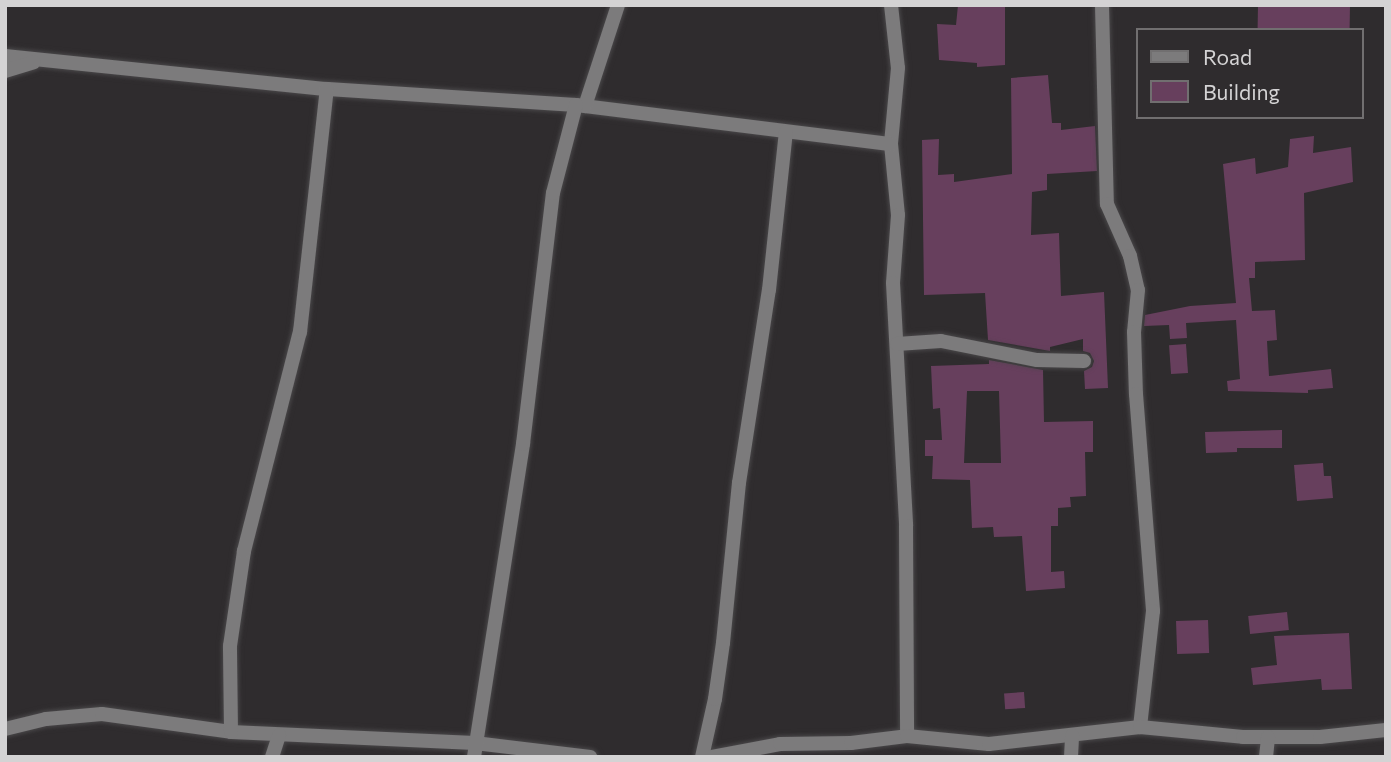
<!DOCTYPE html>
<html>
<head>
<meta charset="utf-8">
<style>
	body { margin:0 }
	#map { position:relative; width:1391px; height:762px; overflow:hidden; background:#2f2c2e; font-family:Commissioner,sans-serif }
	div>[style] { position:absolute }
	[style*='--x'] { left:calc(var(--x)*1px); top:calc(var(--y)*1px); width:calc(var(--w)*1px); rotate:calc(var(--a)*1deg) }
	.building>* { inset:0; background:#673f5d; transform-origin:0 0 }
	.roads { filter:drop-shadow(0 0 2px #494749) drop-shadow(0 0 2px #494749) }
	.minor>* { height:14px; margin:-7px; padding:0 7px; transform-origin:7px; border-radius:7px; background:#7c7b7c }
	span { translate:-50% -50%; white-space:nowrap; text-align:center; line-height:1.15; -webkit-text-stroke:5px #2f2c2e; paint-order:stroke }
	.frame { position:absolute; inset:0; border:7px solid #d4d3d4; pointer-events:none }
	.legend { position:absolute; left:1136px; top:28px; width:228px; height:91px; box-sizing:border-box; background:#2f2c2e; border:2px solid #716f70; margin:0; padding:9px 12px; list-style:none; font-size:21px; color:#d4d3d4 }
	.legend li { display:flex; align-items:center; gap:14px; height:35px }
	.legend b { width:35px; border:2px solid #716f70 }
</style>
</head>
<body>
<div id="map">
	<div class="building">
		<i style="clip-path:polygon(958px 5px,1005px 5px,1005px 65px,977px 67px,977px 63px,939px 60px,937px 24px,956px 25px)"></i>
		<i style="left:1258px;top:5px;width:92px;height:25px;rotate:1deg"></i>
		<i style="clip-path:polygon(1048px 75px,1052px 123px,1061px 123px,1061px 130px,1095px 126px,1097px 171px,1047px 174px,1047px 190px,1032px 192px,1031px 235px,1059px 233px,1061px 296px,1104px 292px,1108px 388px,1085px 389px,1084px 371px,1092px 367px,1094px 361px,1090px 353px,1083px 351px,1083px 339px,1050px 347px,1050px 351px,988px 340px,985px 293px,924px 295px,922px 140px,939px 139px,938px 175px,954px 174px,954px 182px,1012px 174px,1011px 78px)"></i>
		<i style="clip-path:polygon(1314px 136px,1313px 153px,1351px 147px,1353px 182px,1304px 193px,1305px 260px,1255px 262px,1255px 278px,1249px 278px,1252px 311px,1275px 310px,1277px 340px,1267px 341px,1269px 376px,1331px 369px,1333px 388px,1308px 390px,1308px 393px,1228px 391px,1227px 381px,1240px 379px,1236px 320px,1186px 323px,1187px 338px,1170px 339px,1169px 325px,1144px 326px,1145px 315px,1190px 306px,1236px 303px,1223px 164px,1255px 158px,1256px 174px,1288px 167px,1290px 139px)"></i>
		<i style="left:1186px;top:344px;width:29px;height:17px;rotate:86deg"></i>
		<i style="clip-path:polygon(evenodd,989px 360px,1043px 370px,1044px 422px,1093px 421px,1093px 452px,1085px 452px,1086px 496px,1070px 497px,1071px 507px,1058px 508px,1058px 526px,1051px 526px,1051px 572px,1064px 571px,1065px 588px,1026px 591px,1022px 536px,994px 537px,993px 527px,972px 528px,970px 480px,932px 479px,933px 456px,925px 456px,925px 440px,942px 440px,940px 408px,933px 409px,931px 366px,989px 364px,989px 360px,967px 391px,999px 391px,1001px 463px,964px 463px,967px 391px)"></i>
		<i style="clip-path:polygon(1282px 430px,1282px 448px,1237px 448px,1237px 452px,1206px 453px,1205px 432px)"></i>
		<i style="clip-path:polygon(1323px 463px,1324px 476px,1331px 476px,1333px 498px,1297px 501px,1294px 465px)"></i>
		<i style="left:1287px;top:612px;width:18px;height:39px;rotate:84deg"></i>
		<i style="left:1208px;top:620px;width:33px;height:32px;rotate:88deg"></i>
		<i style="clip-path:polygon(1349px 633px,1352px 689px,1322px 690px,1321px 679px,1253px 685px,1251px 668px,1277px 665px,1274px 636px)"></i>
		<i style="left:1024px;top:692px;width:16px;height:20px;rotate:86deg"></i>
	</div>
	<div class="roads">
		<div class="minor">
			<i style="--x:891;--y:5;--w:63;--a:83.7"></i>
			<i style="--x:898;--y:68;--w:76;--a:95.3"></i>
			<i style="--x:891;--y:144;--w:71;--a:84.4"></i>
			<i style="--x:898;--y:215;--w:68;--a:94.2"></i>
			<i style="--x:893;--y:283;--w:243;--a:86.9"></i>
			<i style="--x:906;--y:526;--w:210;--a:89.7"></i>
			<i style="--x:1102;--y:5;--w:199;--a:88.6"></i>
			<i style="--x:1107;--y:204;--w:57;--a:66.1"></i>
			<i style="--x:1130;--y:256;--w:35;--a:77"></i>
			<i style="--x:1138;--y:290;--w:42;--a:95.4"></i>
			<i style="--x:1134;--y:332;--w:62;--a:88.2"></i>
			<i style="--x:1136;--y:394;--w:218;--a:85.5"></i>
			<i style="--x:1153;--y:611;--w:117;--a:96.4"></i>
			<i style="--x:5;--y:56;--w:324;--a:5.9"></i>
			<i style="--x:327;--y:89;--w:250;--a:3.7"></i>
			<i style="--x:576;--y:105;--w:317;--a:7.1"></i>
			<i style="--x:5;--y:71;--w:30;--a:-17"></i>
			<i style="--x:585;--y:106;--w:106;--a:-71.9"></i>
			<i style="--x:897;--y:344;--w:44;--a:-3.9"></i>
			<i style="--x:941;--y:341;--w:98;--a:11.2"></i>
			<i style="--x:1037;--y:360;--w:47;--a:1.2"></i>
			<i style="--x:5;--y:729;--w:42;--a:-13.7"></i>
			<i style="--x:46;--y:719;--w:56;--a:-5.1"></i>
			<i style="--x:102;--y:714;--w:130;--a:7.9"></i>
			<i style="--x:231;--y:732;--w:244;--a:2.6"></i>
			<i style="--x:475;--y:743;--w:116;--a:6.9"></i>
			<i style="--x:231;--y:732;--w:86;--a:-90.7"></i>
			<i style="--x:230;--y:646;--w:96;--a:-81.6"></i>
			<i style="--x:244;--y:551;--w:226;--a:-75.7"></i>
			<i style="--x:300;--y:332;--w:244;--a:-83.7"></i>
			<i style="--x:272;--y:757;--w:23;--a:-72"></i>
			<i style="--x:474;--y:757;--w:317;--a:-81.1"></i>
			<i style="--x:523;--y:444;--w:253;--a:-83.2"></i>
			<i style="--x:553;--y:193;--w:91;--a:-75.4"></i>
			<i style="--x:702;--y:757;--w:59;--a:-77.4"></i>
			<i style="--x:715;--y:699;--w:57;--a:-81.9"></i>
			<i style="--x:723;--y:643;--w:161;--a:-84.3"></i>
			<i style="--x:739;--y:483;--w:195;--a:-81.2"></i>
			<i style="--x:769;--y:290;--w:159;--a:-83.9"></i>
			<i style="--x:712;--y:757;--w:69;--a:-10.8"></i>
			<i style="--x:780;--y:744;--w:71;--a:-0.8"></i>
			<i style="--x:851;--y:743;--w:56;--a:-7.1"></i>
			<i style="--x:907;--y:736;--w:82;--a:5.6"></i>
			<i style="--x:989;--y:744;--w:152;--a:-6.4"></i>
			<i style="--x:1140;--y:727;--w:103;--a:5.5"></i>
			<i style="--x:1243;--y:737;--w:77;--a:0"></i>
			<i style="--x:1320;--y:737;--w:66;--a:-6.1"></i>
			<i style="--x:1071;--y:757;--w:21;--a:-87"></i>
			<i style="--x:1266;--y:757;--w:20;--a:-84"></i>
		</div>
	</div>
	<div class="frame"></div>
	<ul class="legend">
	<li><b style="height:9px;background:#7c7b7c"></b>Road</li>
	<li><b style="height:19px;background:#673f5d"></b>Building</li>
	</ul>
</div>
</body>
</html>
